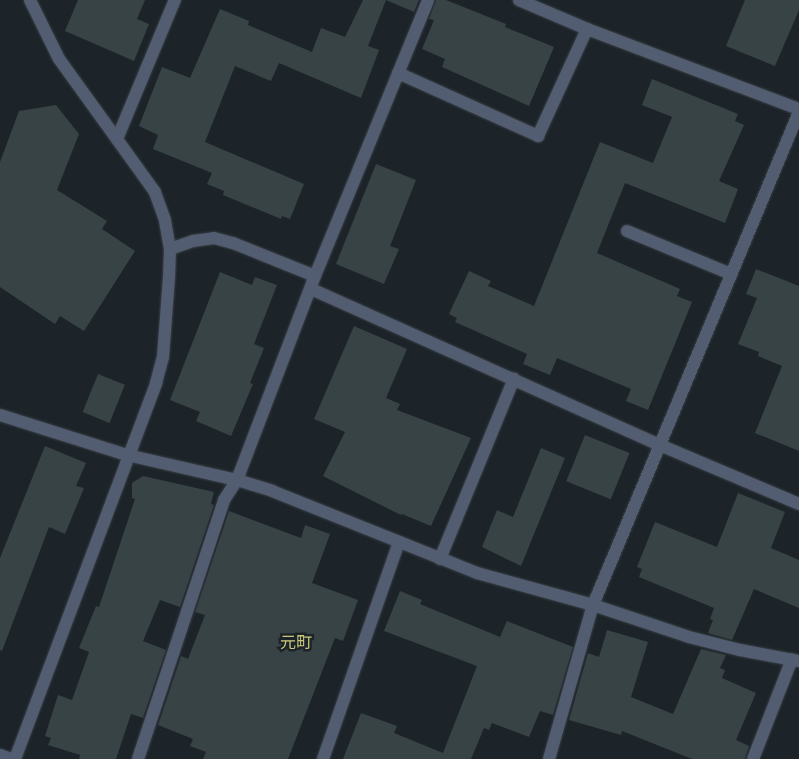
<!DOCTYPE html>
<html>
<head>
<meta charset="utf-8">
<style>
	body { margin:0 }
	#map { position:relative; width:799px; height:759px; overflow:hidden; background:#1d2429; font-family:Arial,"Noto Sans JP",sans-serif }
	div>[style] { position:absolute }
	[style*='--x'] { left:calc(var(--x)*1px); top:calc(var(--y)*1px); width:calc(var(--w)*1px); rotate:calc(var(--a)*1deg) }
	.building>* { inset:0; background:#384345; transform-origin:0 0 }
	.roads { filter:drop-shadow(0 0 1px #394045) drop-shadow(0 0 1px #394045) }
	.minor>* { height:12px; margin:-6px; padding:0 6px; transform-origin:6px; border-radius:6px; background:#535d72 }
	span { translate:-50% -50%; white-space:nowrap; text-align:center; line-height:1.15; -webkit-text-stroke:5px #1d2429; paint-order:stroke }
	.quarter-label { font-size:16px; color:#c9c87a }
</style>
</head>
<body>
<div id="map">
	<div class="building">
		<i style="clip-path:polygon(78px 0,145px 0,137px 19px,149px 24px,134px 61px,65px 31px)"></i>
		<i style="clip-path:polygon(363px 0,386px 0,368px 46px,379px 50px,361px 98px,279px 63px,271px 81px,235px 66px,205px 142px,304px 184px,290px 219px,282px 216px,281px 219px,223px 195px,224px 191px,207px 184px,212px 173px,153px 149px,158px 135px,139px 126px,162px 67px,190px 78px,220px 9px,249px 21px,248px 25px,312px 52px,321px 28px,345px 37px)"></i>
		<i style="clip-path:polygon(386px 0,419px 0,414px 12px)"></i>
		<i style="clip-path:polygon(436px 0,446px 0,506px 24px,505px 27px,554px 47px,529px 106px,442px 67px,445px 59px,422px 49px,434px 20px,429px 19px)"></i>
		<i style="clip-path:polygon(745px 0,799px 0,799px 10px,775px 66px,726px 46px)"></i>
		<i style="clip-path:polygon(652px 79px,738px 114px,735px 121px,744px 125px,719px 181px,738px 189px,725px 223px,625px 183px,597px 253px,680px 289px,677px 296px,692px 302px,648px 410px,626px 401px,631px 389px,557px 358px,550px 375px,523px 364px,527px 354px,455px 322px,457px 318px,449px 314px,469px 271px,491px 281px,488px 286px,534px 306px,600px 142px,653px 163px,672px 117px,642px 105px)"></i>
		<i style="clip-path:polygon(56px 105px,79px 134px,57px 190px,107px 221px,102px 229px,135px 251px,84px 331px,60px 316px,55px 324px,0 287px,0 162px,19px 111px)"></i>
		<i style="clip-path:polygon(376px 164px,416px 180px,390px 246px,399px 249px,384px 284px,336px 264px)"></i>
		<i style="clip-path:polygon(756px 269px,799px 286px,799px 451px,755px 433px,782px 366px,758px 356px,759px 352px,738px 344px,757px 298px,746px 294px)"></i>
		<i style="clip-path:polygon(220px 272px,252px 285px,255px 277px,277px 285px,254px 344px,264px 348px,250px 383px,253px 384px,231px 436px,196px 421px,200px 412px,170px 400px)"></i>
		<i style="clip-path:polygon(354px 326px,407px 349px,386px 398px,400px 404px,397px 410px,471px 438px,431px 526px,402px 514px,401px 515px,323px 476px,345px 432px,314px 419px)"></i>
		<i style="left:98px;top:374px;width:29px;height:41px;rotate:22deg"></i>
		<i style="left:585px;top:435px;width:48px;height:50px;rotate:22deg"></i>
		<i style="clip-path:polygon(45px 446px,86px 463px,76px 486px,84px 488px,65px 534px,49px 527px,2px 651px,0 650px,0 558px)"></i>
		<i style="clip-path:polygon(541px 448px,565px 458px,521px 566px,482px 547px,497px 510px,513px 517px)"></i>
		<i style="clip-path:polygon(143px 476px,214px 492px,211px 504px,214px 505px,180px 607px,160px 600px,143px 641px,166px 650px,143px 718px,131px 714px,116px 759px,79px 759px,80px 755px,48px 745px,51px 738px,45px 736px,58px 695px,72px 700px,89px 652px,79px 648px,96px 606px,99px 607px,135px 499px,132px 498px,132px 483px)"></i>
		<i style="clip-path:polygon(738px 493px,785px 512px,771px 548px,799px 560px,799px 608px,754px 589px,732px 640px,708px 633px,713px 620px,710px 619px,714px 608px,639px 577px,642px 569px,637px 567px,655px 522px,717px 547px)"></i>
		<i style="clip-path:polygon(229px 511px,301px 538px,305px 525px,330px 534px,312px 583px,358px 600px,343px 641px,335px 638px,288px 759px,203px 759px,206px 752px,190px 746px,193px 739px,158px 725px,181px 656px,188px 659px,205px 615px,195px 612px)"></i>
		<i style="clip-path:polygon(400px 591px,422px 600px,420px 604px,500px 637px,507px 621px,573px 647px,553px 715px,540px 711px,529px 737px,492px 723px,489px 730px,484px 728px,471px 759px,343px 759px,361px 713px,397px 726px,394px 733px,443px 753px,477px 666px,384px 631px)"></i>
		<i style="clip-path:polygon(607px 630px,648px 642px,631px 697px,673px 714px,701px 649px,726px 655px,720px 668px,725px 670px,722px 678px,756px 693px,736px 740px,749px 746px,745px 759px,692px 759px,622px 731px,621px 735px,569px 720px,588px 653px,599px 657px)"></i>
	</div>
	<div class="roads">
		<div class="minor">
			<i style="--x:519;--y:0;--w:74;--a:23.1"></i>
			<i style="--x:587;--y:29;--w:227;--a:20.7"></i>
			<i style="--x:398;--y:73;--w:154;--a:24.2"></i>
			<i style="--x:538;--y:136;--w:118;--a:-65.4"></i>
			<i style="--x:117;--y:139;--w:151;--a:-67.4"></i>
			<i style="--x:627;--y:231;--w:113;--a:22.5"></i>
			<i style="--x:170;--y:249;--w:24;--a:-19"></i>
			<i style="--x:193;--y:241;--w:21;--a:-8"></i>
			<i style="--x:214;--y:238;--w:20;--a:15"></i>
			<i style="--x:233;--y:243;--w:88;--a:21.9"></i>
			<i style="--x:311;--y:289;--w:382;--a:24.1"></i>
			<i style="--x:660;--y:445;--w:151;--a:23"></i>
			<i style="--x:0;--y:415;--w:133;--a:17.5"></i>
			<i style="--x:127;--y:455;--w:113;--a:12.8"></i>
			<i style="--x:237;--y:480;--w:37;--a:17"></i>
			<i style="--x:272;--y:491;--w:221;--a:21.8"></i>
			<i style="--x:477;--y:573;--w:120;--a:15.4"></i>
			<i style="--x:593;--y:605;--w:101;--a:18.4"></i>
			<i style="--x:689;--y:637;--w:53;--a:14.3"></i>
			<i style="--x:740;--y:650;--w:60;--a:10.6"></i>
			<i style="--x:440;--y:559;--w:195;--a:-67.7"></i>
			<i style="--x:0;--y:755;--w:12;--a:20"></i>
			<i style="--x:15;--y:759;--w:402;--a:-69.4"></i>
			<i style="--x:156;--y:383;--w:27;--a:-75"></i>
			<i style="--x:163;--y:357;--w:79;--a:-85.7"></i>
			<i style="--x:169;--y:278;--w:29;--a:-88"></i>
			<i style="--x:170;--y:249;--w:29;--a:-100"></i>
			<i style="--x:165;--y:220;--w:30;--a:-110"></i>
			<i style="--x:155;--y:192;--w:164;--a:-125.8"></i>
			<i style="--x:59;--y:59;--w:66;--a:-116.2"></i>
			<i style="--x:138;--y:759;--w:273;--a:-71.6"></i>
			<i style="--x:224;--y:500;--w:24;--a:-57"></i>
			<i style="--x:237;--y:480;--w:218;--a:-69.1"></i>
			<i style="--x:315;--y:276;--w:298;--a:-67.7"></i>
			<i style="--x:323;--y:759;--w:230;--a:-70.7"></i>
			<i style="--x:549;--y:759;--w:160;--a:-74.1"></i>
			<i style="--x:593;--y:605;--w:534;--a:-67.32"></i>
			<i style="--x:753;--y:759;--w:107;--a:-68.7"></i>
		</div>
	</div>
	<div class="quarter-label">
		<span style="left:296px;top:643px">元町</span>
	</div>
</div>
</body>
</html>
